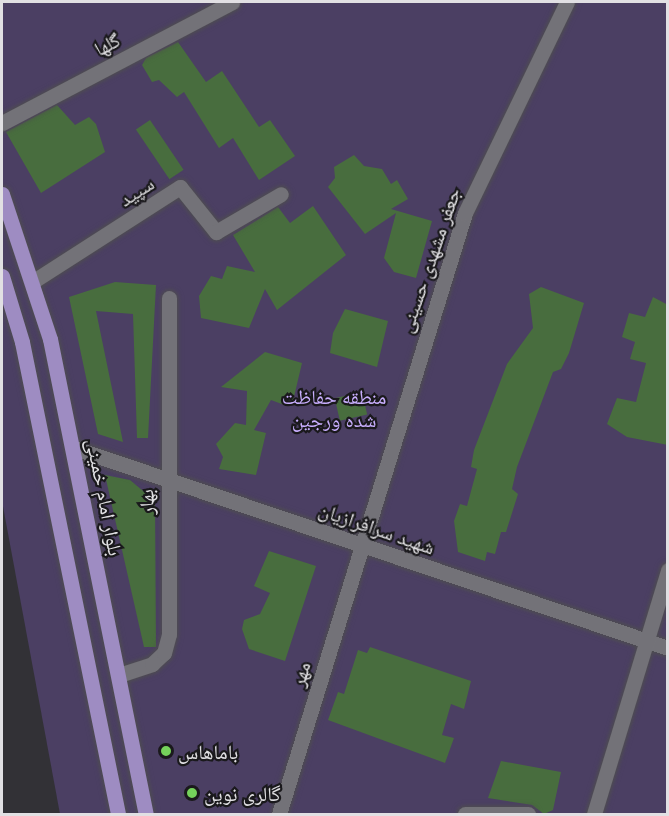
<!DOCTYPE html>
<html>
<head>
<meta charset="utf-8">
<style>
	body { margin:0 }
	#map { position:relative; width:669px; height:816px; overflow:hidden; background:#323136; font-family:"Open Sans","Noto Naskh Arabic",sans-serif }
	div>[style] { position:absolute }
	[style*='--x'] { left:calc(var(--x)*1px); top:calc(var(--y)*1px); width:calc(var(--w)*1px); rotate:calc(var(--a)*1deg) }
	.green>* { inset:0; background:#4b3f63 }
	.building>* { inset:0; background:#486d3e; transform-origin:0 0 }
	.roads { filter:drop-shadow(0 0 2px #4e4d50) drop-shadow(0 0 2px #4e4d50) }
	.minor>* { height:15px; margin:-7.5px; padding:0 7.5px; transform-origin:7.5px; border-radius:7.5px; background:#737278 }
	.major>* { height:15px; margin:-7.5px; padding:0 7.5px; transform-origin:7.5px; border-radius:7.5px; background:#9e8cc2 }
	.dots>* { width:16px; height:16px; translate:-50% -50%; box-sizing:border-box; border:3px solid #1a191c; border-radius:50% }
	span { translate:-50% -50%; white-space:nowrap; text-align:center; line-height:1.15; -webkit-text-stroke:4.5px #1a191c; paint-order:stroke }
	.street-label { font-size:20px; color:#e1e0e3 }
	.park-label { font-size:20px; color:#c8aefd }
	.poi-label { font-size:20px; color:#e1e0e3 }
	.left { translate:0 -50%; text-align:left }
	.frame { position:absolute; inset:0; border:3px solid #e1e0e3; pointer-events:none }
</style>
</head>
<body>
<div id="map">
	<div class="green">
		<i style="clip-path:polygon(2px 2px,667px 2px,667px 814px,60px 814px,2px 501px)"></i>
	</div>
	<div class="building">
		<i style="clip-path:polygon(178px 42px,206px 82px,222px 71px,259px 127px,270px 120px,295px 156px,259px 180px,233px 138px,219px 148px,184px 92px,177px 97px,159px 80px,152px 82px,142px 65px,146px 58px)"></i>
		<i style="clip-path:polygon(57px 105px,75px 125px,89px 117px,96px 124px,105px 152px,41px 193px,6px 132px)"></i>
		<i style="left:150px;top:120px;width:60px;height:17px;rotate:56deg"></i>
		<i style="clip-path:polygon(354px 155px,364px 166px,382px 169px,391px 184px,397px 180px,408px 199px,391px 209px,432px 221px,416px 278px,394px 272px,384px 258px,396px 213px,365px 234px,328px 187px,335px 178px,334px 167px)"></i>
		<i style="clip-path:polygon(313px 206px,346px 255px,277px 310px,265px 289px,249px 328px,201px 318px,199px 296px,211px 276px,222px 279px,227px 266px,255px 272px,233px 235px,278px 207px,290px 223px)"></i>
		<i style="clip-path:polygon(115px 282px,156px 285px,148px 438px,137px 438px,133px 314px,96px 311px,123px 442px,98px 434px,69px 297px)"></i>
		<i style="clip-path:polygon(541px 287px,584px 303px,569px 353px,561px 369px,553px 372px,517px 467px,512px 489px,518px 494px,506px 532px,501px 532px,495px 554px,487px 552px,485px 561px,458px 552px,454px 521px,460px 504px,467px 506px,477px 469px,471px 467px,474px 450px,507px 364px,533px 328px,529px 294px)"></i>
		<i style="clip-path:polygon(653px 297px,668px 305px,668px 445px,627px 437px,607px 424px,617px 398px,636px 402px,646px 363px,630px 359px,635px 342px,622px 337px,629px 313px,645px 317px)"></i>
		<i style="clip-path:polygon(345px 309px,388px 321px,377px 367px,330px 353px,333px 333px)"></i>
		<i style="clip-path:polygon(265px 352px,302px 363px,293px 401px,287px 400px,287px 406px,271px 400px,254px 430px,266px 433px,256px 475px,219px 469px,223px 457px,216px 444px,235px 423px,246px 425px,247px 391px,221px 387px)"></i>
		<i style="left:362px;top:392px;width:23px;height:28px;rotate:77deg"></i>
		<i style="clip-path:polygon(105px 475px,130px 480px,155px 501px,156px 647px,144px 647px)"></i>
		<i style="clip-path:polygon(269px 551px,316px 566px,285px 661px,249px 649px,242px 629px,244px 620px,260px 614px,270px 593px,254px 586px)"></i>
		<i style="clip-path:polygon(370px 647px,471px 681px,464px 709px,451px 704px,442px 735px,454px 738px,445px 763px,328px 720px,338px 692px,344px 694px,358px 650px,367px 653px)"></i>
		<i style="clip-path:polygon(501px 761px,561px 772px,553px 810px,544px 814px,532px 805px,488px 798px)"></i>
	</div>
	<div class="roads">
		<div class="minor">
			<i style="--x:2;--y:123;--w:260;--a:-27.7"></i>
			<i style="--x:32;--y:282;--w:176;--a:-32.7"></i>
			<i style="--x:180;--y:187;--w:58;--a:51.3"></i>
			<i style="--x:216;--y:232;--w:75;--a:-30.3"></i>
			<i style="--x:74;--y:448;--w:627;--a:18.61"></i>
			<i style="--x:119;--y:675;--w:35;--a:-18"></i>
			<i style="--x:152;--y:664;--w:16;--a:-43"></i>
			<i style="--x:164;--y:653;--w:20;--a:-75"></i>
			<i style="--x:169;--y:634;--w:336;--a:-90"></i>
			<i style="--x:279;--y:814;--w:629;--a:-72.8"></i>
			<i style="--x:465;--y:213;--w:234;--a:-64.2"></i>
			<i style="--x:465;--y:814;--w:63;--a:0"></i>
			<i style="--x:594;--y:814;--w:255;--a:-73.1"></i>
		</div>
		<div class="major">
			<i style="--x:2;--y:194;--w:153;--a:71.7"></i>
			<i style="--x:50;--y:339;--w:485;--a:78.6"></i>
			<i style="--x:2;--y:276;--w:69;--a:73.1"></i>
			<i style="--x:22;--y:342;--w:482;--a:78.5"></i>
		</div>
	</div>
	<div class="dots">
		<i style="left:166px;top:751px;background:#75d25b"></i>
		<i style="left:192px;top:793px;background:#75d25b"></i>
	</div>
	<div class="street-label">
		<span style="left:107px;top:44px;rotate:-28deg">گلها</span>
		<span style="left:136px;top:191px;rotate:-33deg">سپید</span>
		<span style="left:429px;top:260px;rotate:-71deg">جعفر مشهدی حسینی</span>
		<span style="left:105px;top:497px;rotate:79deg">بلوار امام خمینی</span>
		<span style="left:146px;top:502px;rotate:-91deg">بهار</span>
		<span style="left:377px;top:528px;rotate:19deg">شهید سرافرازیان</span>
		<span style="left:300px;top:674px;rotate:-73deg">مهر</span>
	</div>
	<div class="park-label">
		<span style="left:334px;top:408px">منطقه حفاظت<br>شده ورجین</span>
	</div>
	<div class="poi-label">
		<span class="left" style="left:178px;top:751px">باماهاس</span>
		<span class="left" style="left:204px;top:793px">گالری نوین</span>
	</div>
	<div class="frame"></div>
</div>
</body>
</html>
